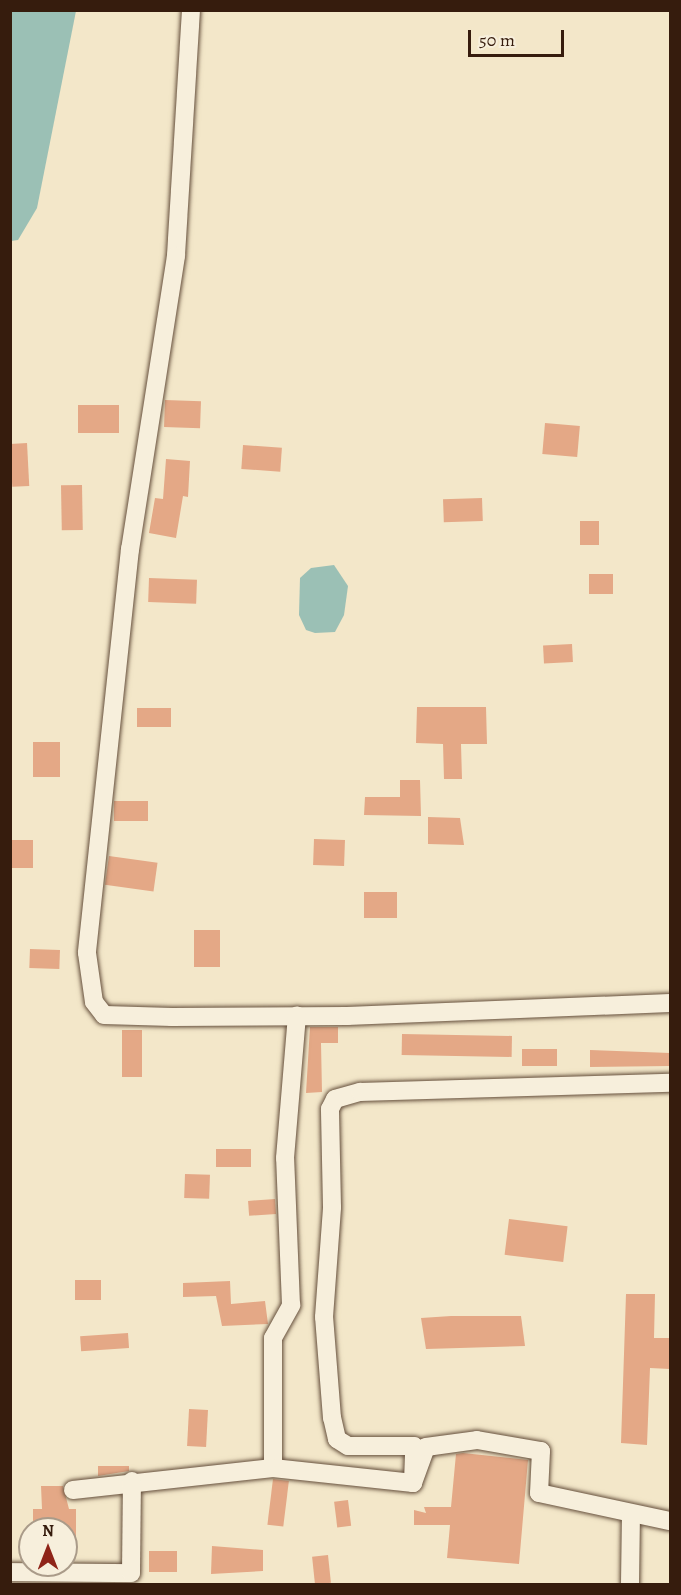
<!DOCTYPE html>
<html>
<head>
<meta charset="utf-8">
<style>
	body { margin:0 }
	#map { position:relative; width:681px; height:1595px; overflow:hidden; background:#f3e7c9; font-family:Alegreya,serif }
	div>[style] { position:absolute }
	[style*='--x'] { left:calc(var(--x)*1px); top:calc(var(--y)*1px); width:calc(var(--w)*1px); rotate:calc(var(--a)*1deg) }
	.water>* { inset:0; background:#9bc0b5 }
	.building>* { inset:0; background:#e4a886; transform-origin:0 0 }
	.roads { filter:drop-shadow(0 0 2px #654f3c) drop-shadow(0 0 2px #654f3c) }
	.minor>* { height:18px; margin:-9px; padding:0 9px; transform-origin:9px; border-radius:9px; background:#f7efdc }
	span { translate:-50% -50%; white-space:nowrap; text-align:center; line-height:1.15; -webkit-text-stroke:4.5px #f7efdc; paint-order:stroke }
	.frame { position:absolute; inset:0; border:12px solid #361c0d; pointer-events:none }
	.north { position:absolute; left:18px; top:1517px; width:60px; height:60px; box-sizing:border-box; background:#f7efdc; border:2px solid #aa9b89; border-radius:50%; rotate:0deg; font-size:16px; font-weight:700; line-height:24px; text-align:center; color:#361c0d }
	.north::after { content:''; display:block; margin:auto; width:21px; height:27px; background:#8f2418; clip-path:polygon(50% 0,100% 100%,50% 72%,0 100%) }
	.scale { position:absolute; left:468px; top:30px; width:96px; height:27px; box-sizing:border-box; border:3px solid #361c0d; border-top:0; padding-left:8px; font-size:18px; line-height:21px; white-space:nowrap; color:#361c0d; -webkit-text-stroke:4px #f7efdc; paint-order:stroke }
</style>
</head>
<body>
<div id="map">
	<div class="water">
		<i style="clip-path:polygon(11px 10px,76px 11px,37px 208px,18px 240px,11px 241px)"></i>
		<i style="clip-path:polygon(334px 565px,348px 586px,344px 615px,335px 632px,315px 633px,306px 630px,299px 615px,300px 578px,311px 568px)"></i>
	</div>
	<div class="building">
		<i style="left:165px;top:400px;width:36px;height:27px;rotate:2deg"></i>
		<i style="left:119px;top:405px;width:28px;height:41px;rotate:90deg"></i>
		<i style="left:545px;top:423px;width:35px;height:31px;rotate:5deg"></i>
		<i style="left:27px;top:443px;width:43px;height:17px;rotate:87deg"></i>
		<i style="left:243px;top:445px;width:39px;height:24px;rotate:4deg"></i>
		<i style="clip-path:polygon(166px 459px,190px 461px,188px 497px,183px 496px,176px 538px,149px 533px,155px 498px,163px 499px)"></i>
		<i style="left:82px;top:485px;width:45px;height:21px;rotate:89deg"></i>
		<i style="left:482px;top:498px;width:23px;height:39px;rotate:88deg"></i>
		<i style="left:580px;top:521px;width:19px;height:24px"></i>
		<i style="left:589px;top:574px;width:24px;height:20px"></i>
		<i style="left:149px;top:578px;width:48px;height:24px;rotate:2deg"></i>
		<i style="left:572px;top:644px;width:18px;height:29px;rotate:87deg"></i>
		<i style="clip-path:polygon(417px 707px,486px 707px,487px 744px,461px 744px,462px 779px,444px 779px,443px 744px,416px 743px)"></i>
		<i style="left:137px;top:708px;width:34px;height:19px"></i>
		<i style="left:33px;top:742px;width:27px;height:35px"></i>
		<i style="clip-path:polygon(400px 780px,420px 780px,421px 816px,364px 815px,365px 797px,400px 797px)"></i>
		<i style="left:114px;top:801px;width:34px;height:20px"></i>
		<i style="clip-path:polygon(428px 817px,460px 818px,464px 845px,428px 844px)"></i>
		<i style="left:314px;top:839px;width:31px;height:26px;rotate:2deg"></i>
		<i style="left:10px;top:840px;width:23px;height:28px"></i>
		<i style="left:109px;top:856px;width:49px;height:29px;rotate:8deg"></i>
		<i style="left:364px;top:892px;width:33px;height:26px"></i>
		<i style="left:194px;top:930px;width:26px;height:37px"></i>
		<i style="left:30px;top:949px;width:30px;height:19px;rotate:2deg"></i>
		<i style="clip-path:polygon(310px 1027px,338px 1027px,338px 1043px,321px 1043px,322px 1092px,306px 1093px)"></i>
		<i style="left:122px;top:1030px;width:20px;height:47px"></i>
		<i style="left:402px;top:1034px;width:110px;height:21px;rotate:1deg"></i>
		<i style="left:557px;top:1049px;width:17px;height:35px;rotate:90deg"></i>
		<i style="clip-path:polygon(590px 1050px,670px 1053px,670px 1066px,590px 1067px)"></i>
		<i style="left:216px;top:1149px;width:35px;height:18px"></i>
		<i style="left:185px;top:1174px;width:25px;height:24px;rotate:2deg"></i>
		<i style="left:275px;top:1199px;width:15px;height:27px;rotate:86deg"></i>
		<i style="left:509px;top:1219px;width:59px;height:36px;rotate:7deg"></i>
		<i style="left:101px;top:1280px;width:20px;height:26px;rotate:90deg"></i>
		<i style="clip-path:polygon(230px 1281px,231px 1304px,265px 1301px,268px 1324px,222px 1326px,216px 1296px,183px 1297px,183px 1283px)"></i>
		<i style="clip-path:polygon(626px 1294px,655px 1294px,654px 1338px,670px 1338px,670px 1369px,650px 1368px,647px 1445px,621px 1443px)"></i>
		<i style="clip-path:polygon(451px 1316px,521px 1316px,525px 1346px,426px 1349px,421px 1318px)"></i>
		<i style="left:128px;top:1333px;width:15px;height:48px;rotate:86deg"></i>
		<i style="left:208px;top:1410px;width:37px;height:19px;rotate:93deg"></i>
		<i style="clip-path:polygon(463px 1453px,528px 1460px,519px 1564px,447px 1558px,450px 1525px,414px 1525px,414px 1510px,426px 1513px,424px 1507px,451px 1507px,456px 1454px)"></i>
		<i style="clip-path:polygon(98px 1466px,129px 1466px,129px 1471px,98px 1476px)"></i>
		<i style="left:273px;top:1479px;width:16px;height:46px;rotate:7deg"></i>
		<i style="clip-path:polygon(41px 1486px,63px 1486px,69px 1509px,76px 1509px,76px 1538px,66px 1538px,66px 1529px,33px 1529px,33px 1509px,42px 1509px)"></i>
		<i style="left:348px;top:1500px;width:26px;height:14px;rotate:83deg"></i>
		<i style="clip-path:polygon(212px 1546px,263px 1550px,263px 1571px,211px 1574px)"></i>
		<i style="left:149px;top:1551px;width:28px;height:21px"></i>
		<i style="left:328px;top:1555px;width:28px;height:16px;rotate:84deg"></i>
	</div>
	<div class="roads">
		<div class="minor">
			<i style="--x:191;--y:10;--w:246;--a:93.5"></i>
			<i style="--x:176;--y:256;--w:297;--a:98.9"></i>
			<i style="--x:130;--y:549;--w:406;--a:96.1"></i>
			<i style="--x:87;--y:953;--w:49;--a:81.9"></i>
			<i style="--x:94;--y:1002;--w:16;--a:52"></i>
			<i style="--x:104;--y:1015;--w:68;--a:1.7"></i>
			<i style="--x:172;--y:1017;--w:175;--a:-0.3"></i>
			<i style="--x:347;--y:1016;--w:323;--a:-2.3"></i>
			<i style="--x:273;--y:1468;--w:130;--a:-90"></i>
			<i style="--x:273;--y:1338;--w:38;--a:-61"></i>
			<i style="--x:291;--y:1305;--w:147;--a:-92.3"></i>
			<i style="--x:285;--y:1158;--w:143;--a:-85.2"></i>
			<i style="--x:413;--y:1483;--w:37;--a:-88"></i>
			<i style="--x:414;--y:1446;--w:66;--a:180"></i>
			<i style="--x:348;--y:1446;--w:13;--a:-148"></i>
			<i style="--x:337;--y:1439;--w:22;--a:-103"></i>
			<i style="--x:332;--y:1418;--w:101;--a:-94.5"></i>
			<i style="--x:324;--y:1317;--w:110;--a:-85.8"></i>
			<i style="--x:332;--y:1207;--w:98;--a:-91.2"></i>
			<i style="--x:330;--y:1109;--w:11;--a:-63"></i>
			<i style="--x:335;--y:1099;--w:26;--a:-16"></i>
			<i style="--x:360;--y:1092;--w:310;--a:-1.7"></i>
			<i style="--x:73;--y:1490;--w:201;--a:-6.3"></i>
			<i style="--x:273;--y:1468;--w:141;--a:6.1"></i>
			<i style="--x:413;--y:1483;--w:38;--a:-70"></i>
			<i style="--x:426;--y:1447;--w:51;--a:-7.8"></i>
			<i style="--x:477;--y:1440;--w:65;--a:9.8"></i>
			<i style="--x:541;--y:1451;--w:42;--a:92.7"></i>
			<i style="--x:539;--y:1493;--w:134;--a:12.1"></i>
			<i style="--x:10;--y:1572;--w:121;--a:0.5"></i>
			<i style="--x:131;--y:1573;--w:92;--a:-89.4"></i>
			<i style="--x:630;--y:1584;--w:69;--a:-89.2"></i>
		</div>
	</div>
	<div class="frame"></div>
	<div class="north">N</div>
	<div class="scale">50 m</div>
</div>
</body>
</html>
